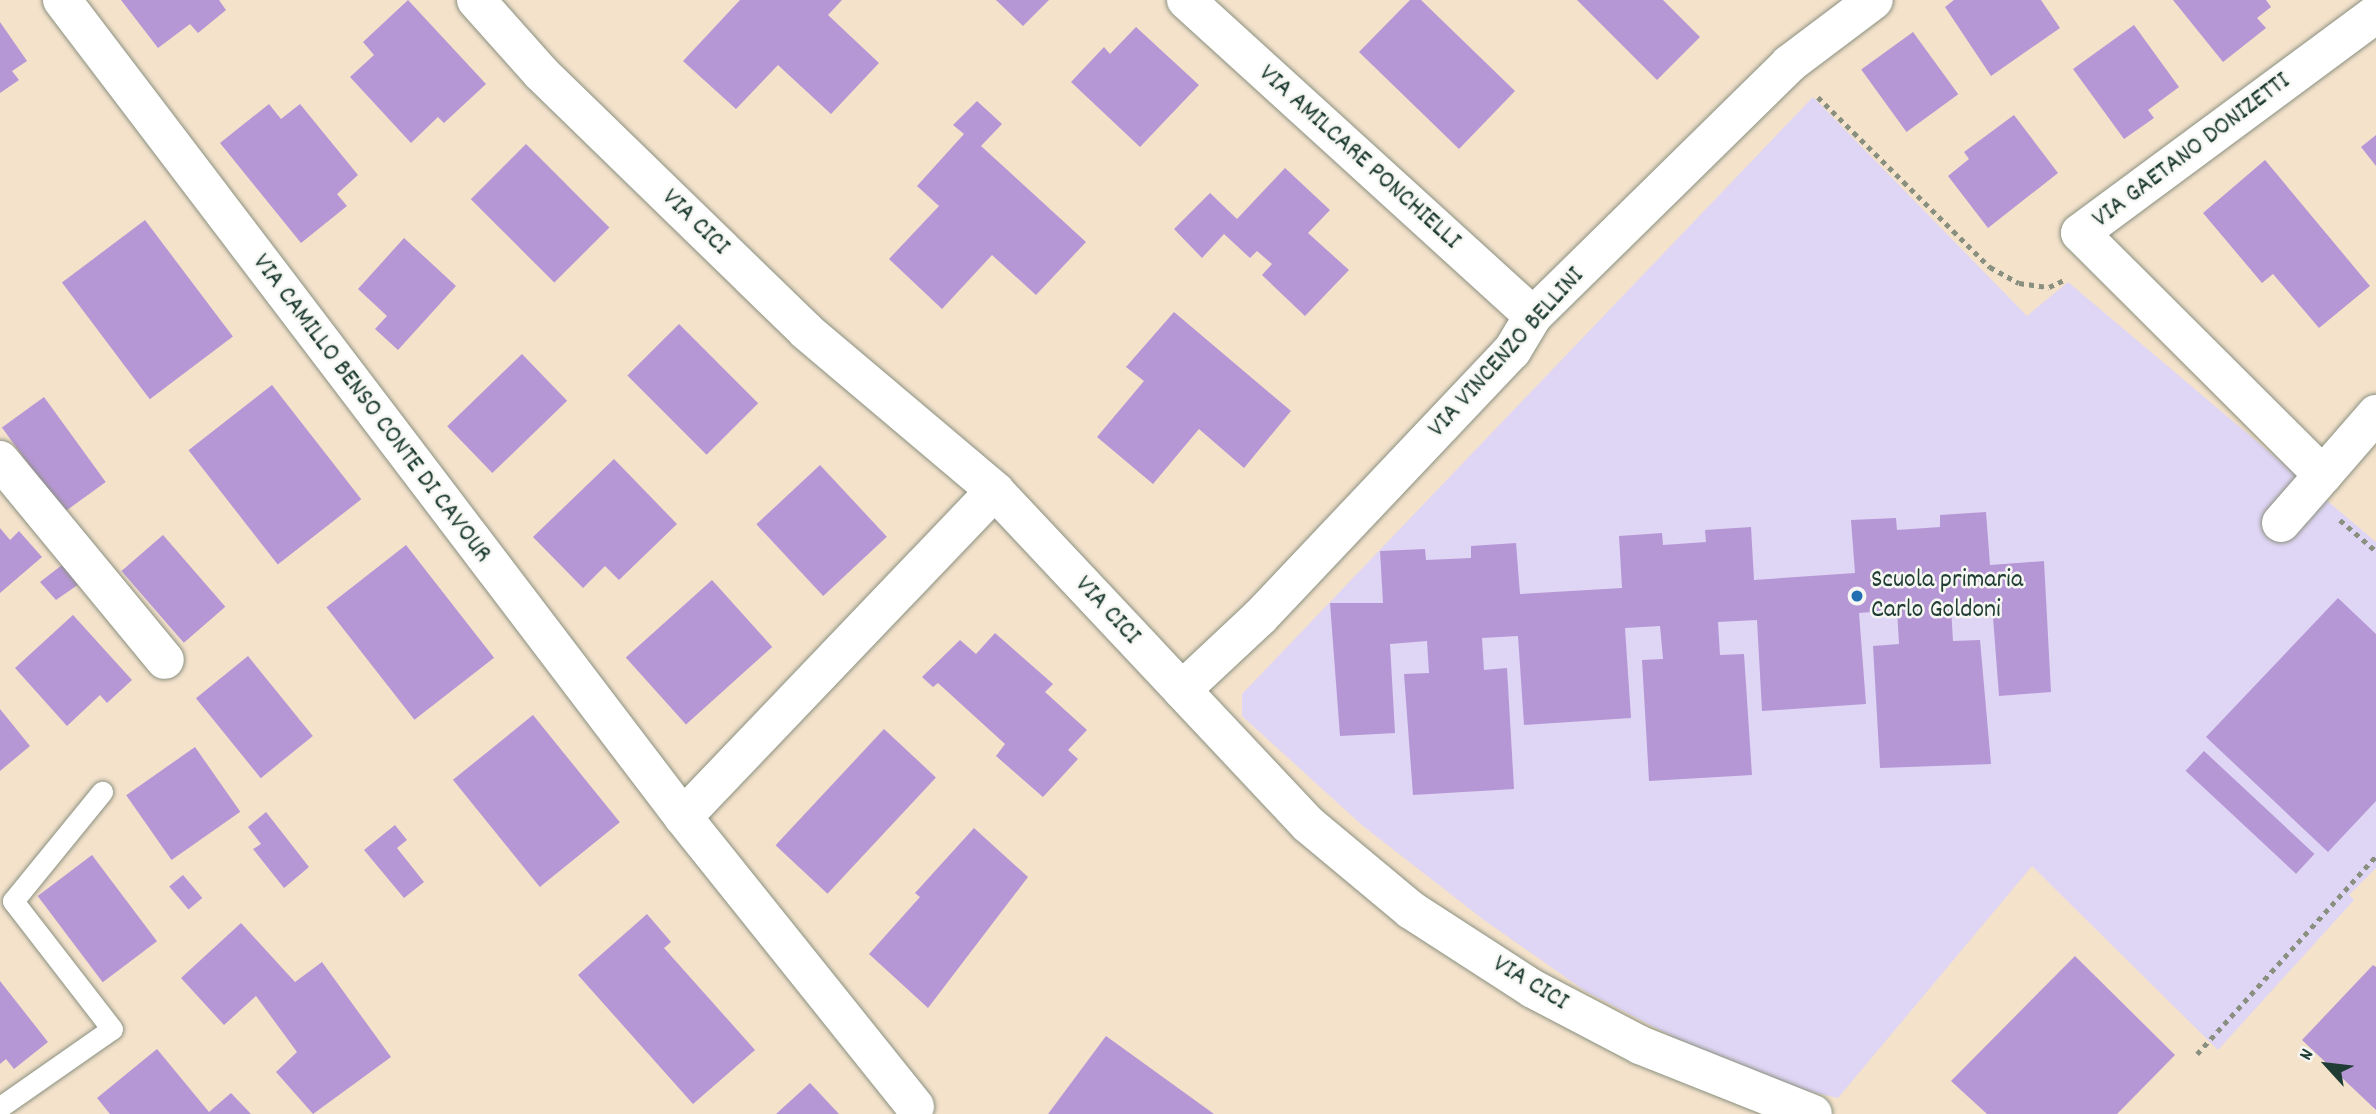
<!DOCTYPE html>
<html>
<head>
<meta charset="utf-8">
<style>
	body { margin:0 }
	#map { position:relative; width:2376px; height:1114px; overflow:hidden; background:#f4e2cb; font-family:Dekko,sans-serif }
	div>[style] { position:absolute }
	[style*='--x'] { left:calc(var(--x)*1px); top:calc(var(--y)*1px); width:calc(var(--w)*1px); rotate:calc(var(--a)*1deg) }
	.built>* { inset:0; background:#dfd5f5 }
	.building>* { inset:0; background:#b697d5; transform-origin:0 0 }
	.path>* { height:4.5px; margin-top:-2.25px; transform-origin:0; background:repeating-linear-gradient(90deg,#8a9080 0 5px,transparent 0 10px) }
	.roads { filter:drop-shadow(0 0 2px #8a9080) drop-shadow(0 0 2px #8a9080) }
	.service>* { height:21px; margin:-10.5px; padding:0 10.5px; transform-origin:10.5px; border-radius:10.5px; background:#fff }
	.minor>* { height:38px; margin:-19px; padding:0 19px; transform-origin:19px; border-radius:19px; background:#fff }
	.dots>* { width:19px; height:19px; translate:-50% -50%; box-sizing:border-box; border:4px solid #f6f6f2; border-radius:50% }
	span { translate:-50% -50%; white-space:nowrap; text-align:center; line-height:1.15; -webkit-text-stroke:5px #f6f6f2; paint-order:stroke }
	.street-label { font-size:26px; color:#1f3d34 }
	.poi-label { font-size:26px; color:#1f3d34 }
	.left { translate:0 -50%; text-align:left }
	.north { position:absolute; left:2292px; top:1030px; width:70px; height:70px; -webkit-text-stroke:5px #f6f6f2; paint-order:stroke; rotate:297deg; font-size:19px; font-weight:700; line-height:28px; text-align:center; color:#1f3d34 }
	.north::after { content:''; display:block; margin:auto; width:24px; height:32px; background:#1f3d34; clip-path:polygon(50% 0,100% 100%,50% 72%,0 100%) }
</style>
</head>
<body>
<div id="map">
	<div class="built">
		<i style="clip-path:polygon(1813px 97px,2027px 316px,2068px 282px,2376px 542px,2376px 868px,2349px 895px,2354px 900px,2218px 1050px,2032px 866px,1838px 1098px,1754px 1079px,1585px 991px,1484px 920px,1363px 826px,1242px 716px,1242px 694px)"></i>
	</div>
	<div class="building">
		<i style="clip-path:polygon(121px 0,219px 0,226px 10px,198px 33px,190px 24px,158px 48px)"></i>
		<i style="clip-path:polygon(408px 0,486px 84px,444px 123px,438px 117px,411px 143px,350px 77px,374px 55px,363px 42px)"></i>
		<i style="clip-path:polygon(740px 0,842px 0,828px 15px,879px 63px,831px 114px,778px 65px,736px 109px,683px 61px)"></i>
		<i style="clip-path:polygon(996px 0,1049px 0,1023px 26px)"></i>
		<i style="clip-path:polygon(1410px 0,1421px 0,1515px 91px,1459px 149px,1359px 52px)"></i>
		<i style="clip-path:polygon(1577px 0,1663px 0,1700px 37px,1657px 80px)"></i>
		<i style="clip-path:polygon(1954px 0,2041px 0,2060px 28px,1991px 76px,1945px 7px)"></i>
		<i style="clip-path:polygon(2173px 0,2266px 0,2271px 7px,2257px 18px,2266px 28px,2223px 62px)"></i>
		<i style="clip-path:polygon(0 22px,27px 61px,12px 71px,19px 80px,0 93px)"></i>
		<i style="clip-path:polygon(2134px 25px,2179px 87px,2148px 110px,2154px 118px,2124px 139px,2073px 69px)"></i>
		<i style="clip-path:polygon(1136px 27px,1199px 85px,1140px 147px,1071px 82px,1104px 47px,1110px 54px)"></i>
		<i style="left:1913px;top:32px;width:77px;height:64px;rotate:54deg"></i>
		<i style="clip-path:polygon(977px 101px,1002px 124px,981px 146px,1086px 242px,1036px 295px,992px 255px,942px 309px,889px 259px,939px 206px,917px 186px,964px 134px,953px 125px)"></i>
		<i style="clip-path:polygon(269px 104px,281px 119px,300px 104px,358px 175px,337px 194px,347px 206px,301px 243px,220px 143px)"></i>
		<i style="clip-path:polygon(2014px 115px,2058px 173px,1988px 228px,1948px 176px,1969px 159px,1964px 152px)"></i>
		<i style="clip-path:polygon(2376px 135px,2376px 166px,2361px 147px)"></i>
		<i style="left:526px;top:144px;width:118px;height:78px;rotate:45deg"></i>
		<i style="clip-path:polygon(2265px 160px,2370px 286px,2319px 328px,2273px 274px,2262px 283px,2203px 213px)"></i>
		<i style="clip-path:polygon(1285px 168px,1330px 210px,1308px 233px,1349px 270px,1305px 316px,1262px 275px,1272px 264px,1257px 251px,1250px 258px,1224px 234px,1202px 258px,1174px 229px,1210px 193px,1237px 219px)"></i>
		<i style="left:145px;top:220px;width:146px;height:104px;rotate:53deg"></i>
		<i style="clip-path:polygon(404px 238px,456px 286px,398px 350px,375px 329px,387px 316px,358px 289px)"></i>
		<i style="clip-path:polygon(1174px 312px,1291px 411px,1244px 468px,1199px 429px,1153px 484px,1097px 437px,1144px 381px,1126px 367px)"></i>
		<i style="left:679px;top:324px;width:112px;height:73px;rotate:45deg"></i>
		<i style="left:522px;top:354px;width:65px;height:104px;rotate:46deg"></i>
		<i style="left:272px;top:385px;width:145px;height:106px;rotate:52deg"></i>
		<i style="left:44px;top:397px;width:105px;height:52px;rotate:54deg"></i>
		<i style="clip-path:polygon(614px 459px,677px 524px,619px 580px,605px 566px,583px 588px,533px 537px)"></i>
		<i style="left:820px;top:465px;width:98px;height:87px;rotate:47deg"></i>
		<i style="clip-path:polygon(1986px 512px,1990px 565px,2044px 561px,2051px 692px,1999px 696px,1992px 604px,1951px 607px,1953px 641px,1980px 640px,1991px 764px,1880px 768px,1873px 646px,1899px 644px,1897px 610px,1859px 613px,1866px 704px,1762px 711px,1757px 620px,1718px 622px,1720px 655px,1744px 654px,1752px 775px,1649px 781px,1642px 660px,1663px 659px,1660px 626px,1625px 628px,1631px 718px,1524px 725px,1518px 636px,1482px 638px,1484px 670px,1507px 668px,1514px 789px,1413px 795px,1404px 674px,1429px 673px,1427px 641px,1390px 644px,1395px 733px,1340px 736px,1330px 603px,1383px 603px,1380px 551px,1425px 549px,1426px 560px,1471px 558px,1471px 546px,1516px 543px,1520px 594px,1622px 588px,1619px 536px,1662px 533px,1663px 545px,1706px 542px,1705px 530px,1751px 527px,1754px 580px,1855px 573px,1851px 520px,1896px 518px,1897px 530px,1940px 527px,1940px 515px)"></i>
		<i style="clip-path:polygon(0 528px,10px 540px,19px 531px,42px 557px,0 593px)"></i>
		<i style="left:163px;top:535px;width:95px;height:55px;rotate:49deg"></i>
		<i style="left:406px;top:545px;width:143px;height:101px;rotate:52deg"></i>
		<i style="clip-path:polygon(62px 565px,79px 584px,56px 600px,40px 582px)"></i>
		<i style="left:712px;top:580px;width:90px;height:116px;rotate:48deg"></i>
		<i style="clip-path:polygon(2338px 598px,2376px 634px,2376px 801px,2328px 852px,2206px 737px)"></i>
		<i style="clip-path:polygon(73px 615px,132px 680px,107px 703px,100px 695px,67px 726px,15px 668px)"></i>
		<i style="clip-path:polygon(995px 633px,1053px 684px,1045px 692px,1087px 730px,1068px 750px,1078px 759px,1043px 797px,996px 756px,1005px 744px,938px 683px,933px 687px,922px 677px,960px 640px,976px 654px)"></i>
		<i style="left:248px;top:656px;width:103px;height:67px;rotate:51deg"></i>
		<i style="clip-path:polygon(0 709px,30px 746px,0 771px)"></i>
		<i style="left:533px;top:715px;width:138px;height:103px;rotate:51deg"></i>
		<i style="left:884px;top:729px;width:71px;height:159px;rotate:43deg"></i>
		<i style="left:195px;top:747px;width:79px;height:84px;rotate:55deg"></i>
		<i style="left:2204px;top:751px;width:151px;height:27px;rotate:43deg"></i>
		<i style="clip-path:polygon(266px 812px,309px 867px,284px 888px,253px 849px,261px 844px,248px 827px)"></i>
		<i style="clip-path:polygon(395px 825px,407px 840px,397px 848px,424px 882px,404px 898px,364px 850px)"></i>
		<i style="clip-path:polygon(974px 828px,1028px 877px,928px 1008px,869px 954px,920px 897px,915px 893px)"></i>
		<i style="left:92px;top:855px;width:108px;height:68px;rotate:53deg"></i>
		<i style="left:183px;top:875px;width:30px;height:18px;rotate:50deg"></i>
		<i style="clip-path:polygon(647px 914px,671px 942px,664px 948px,755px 1050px,693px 1104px,578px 975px)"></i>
		<i style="clip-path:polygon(241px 923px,295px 982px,322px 962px,391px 1057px,313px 1114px,276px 1072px,297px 1052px,256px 996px,224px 1025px,181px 978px)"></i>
		<i style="clip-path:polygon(2075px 956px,2175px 1055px,2117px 1114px,1987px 1114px,1951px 1081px)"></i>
		<i style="clip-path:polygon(2373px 965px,2376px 967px,2376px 1110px,2302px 1040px)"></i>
		<i style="clip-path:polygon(0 981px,48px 1042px,14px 1069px,6px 1059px,0 1064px)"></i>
		<i style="clip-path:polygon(1106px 1036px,1214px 1114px,1048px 1114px)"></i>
		<i style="clip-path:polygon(157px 1049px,209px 1112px,231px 1093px,251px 1114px,110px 1114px,97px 1098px)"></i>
		<i style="clip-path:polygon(810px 1083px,839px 1114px,776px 1114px)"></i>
	</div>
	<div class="path">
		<i style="--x:1818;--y:97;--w:242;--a:44.7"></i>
		<i style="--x:1990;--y:267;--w:33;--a:29"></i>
		<i style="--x:2019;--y:283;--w:30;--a:8"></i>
		<i style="--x:2049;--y:287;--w:19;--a:-25"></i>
		<i style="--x:2340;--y:520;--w:48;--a:40.7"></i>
		<i style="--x:2197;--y:1054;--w:267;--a:-47.9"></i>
	</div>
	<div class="roads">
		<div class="service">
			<i style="--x:0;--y:1107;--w:136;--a:-34.9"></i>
			<i style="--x:112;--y:1029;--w:162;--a:-127.7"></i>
			<i style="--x:13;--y:901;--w:141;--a:-50.8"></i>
		</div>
		<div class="minor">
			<i style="--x:62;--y:0;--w:1026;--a:52.76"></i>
			<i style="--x:683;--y:817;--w:371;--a:51.3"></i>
			<i style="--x:476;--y:0;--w:98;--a:48.3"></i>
			<i style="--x:541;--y:73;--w:370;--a:44.2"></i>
			<i style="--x:806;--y:331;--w:248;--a:40.2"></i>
			<i style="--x:995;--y:491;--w:458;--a:46.8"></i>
			<i style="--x:1309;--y:825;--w:133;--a:39.8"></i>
			<i style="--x:1411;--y:910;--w:145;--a:32.9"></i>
			<i style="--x:1533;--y:989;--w:121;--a:27.6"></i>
			<i style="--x:1640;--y:1045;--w:186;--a:21.7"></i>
			<i style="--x:1186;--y:0;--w:469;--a:42.3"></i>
			<i style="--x:2376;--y:14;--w:368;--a:143.5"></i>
			<i style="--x:2080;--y:233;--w:343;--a:44.9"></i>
			<i style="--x:2323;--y:475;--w:81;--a:-49"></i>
			<i style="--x:0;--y:460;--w:259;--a:50.5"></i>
			<i style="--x:2281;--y:523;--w:64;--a:-48.8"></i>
			<i style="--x:1182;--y:690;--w:108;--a:-43.1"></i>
			<i style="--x:1261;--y:616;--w:365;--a:-46.6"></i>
			<i style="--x:1512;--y:351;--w:41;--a:-59"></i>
			<i style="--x:1533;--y:316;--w:359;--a:-44.5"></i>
			<i style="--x:1789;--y:64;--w:106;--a:-37"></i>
			<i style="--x:683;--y:817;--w:451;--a:-46.3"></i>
		</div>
	</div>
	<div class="dots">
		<i style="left:1857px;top:596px;background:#1f6fb2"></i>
	</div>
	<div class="street-label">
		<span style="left:2192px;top:151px;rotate:-37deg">VIA GAETANO DONIZETTI</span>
		<span style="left:1359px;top:158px;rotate:42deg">VIA AMILCARE PONCHIELLI</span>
		<span style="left:695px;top:223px;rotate:44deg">VIA CICI</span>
		<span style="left:1507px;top:353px;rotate:-48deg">VIA VINCENZO BELLINI</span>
		<span style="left:371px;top:409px;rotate:53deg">VIA CAMILLO BENSO CONTE DI CAVOUR</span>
		<span style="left:1107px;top:611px;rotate:47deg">VIA CICI</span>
		<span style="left:1530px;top:984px;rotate:31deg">VIA CICI</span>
	</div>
	<div class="poi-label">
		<span class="left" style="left:1871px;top:596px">Scuola primaria<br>Carlo Goldoni</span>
	</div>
	<div class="north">N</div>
</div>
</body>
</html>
